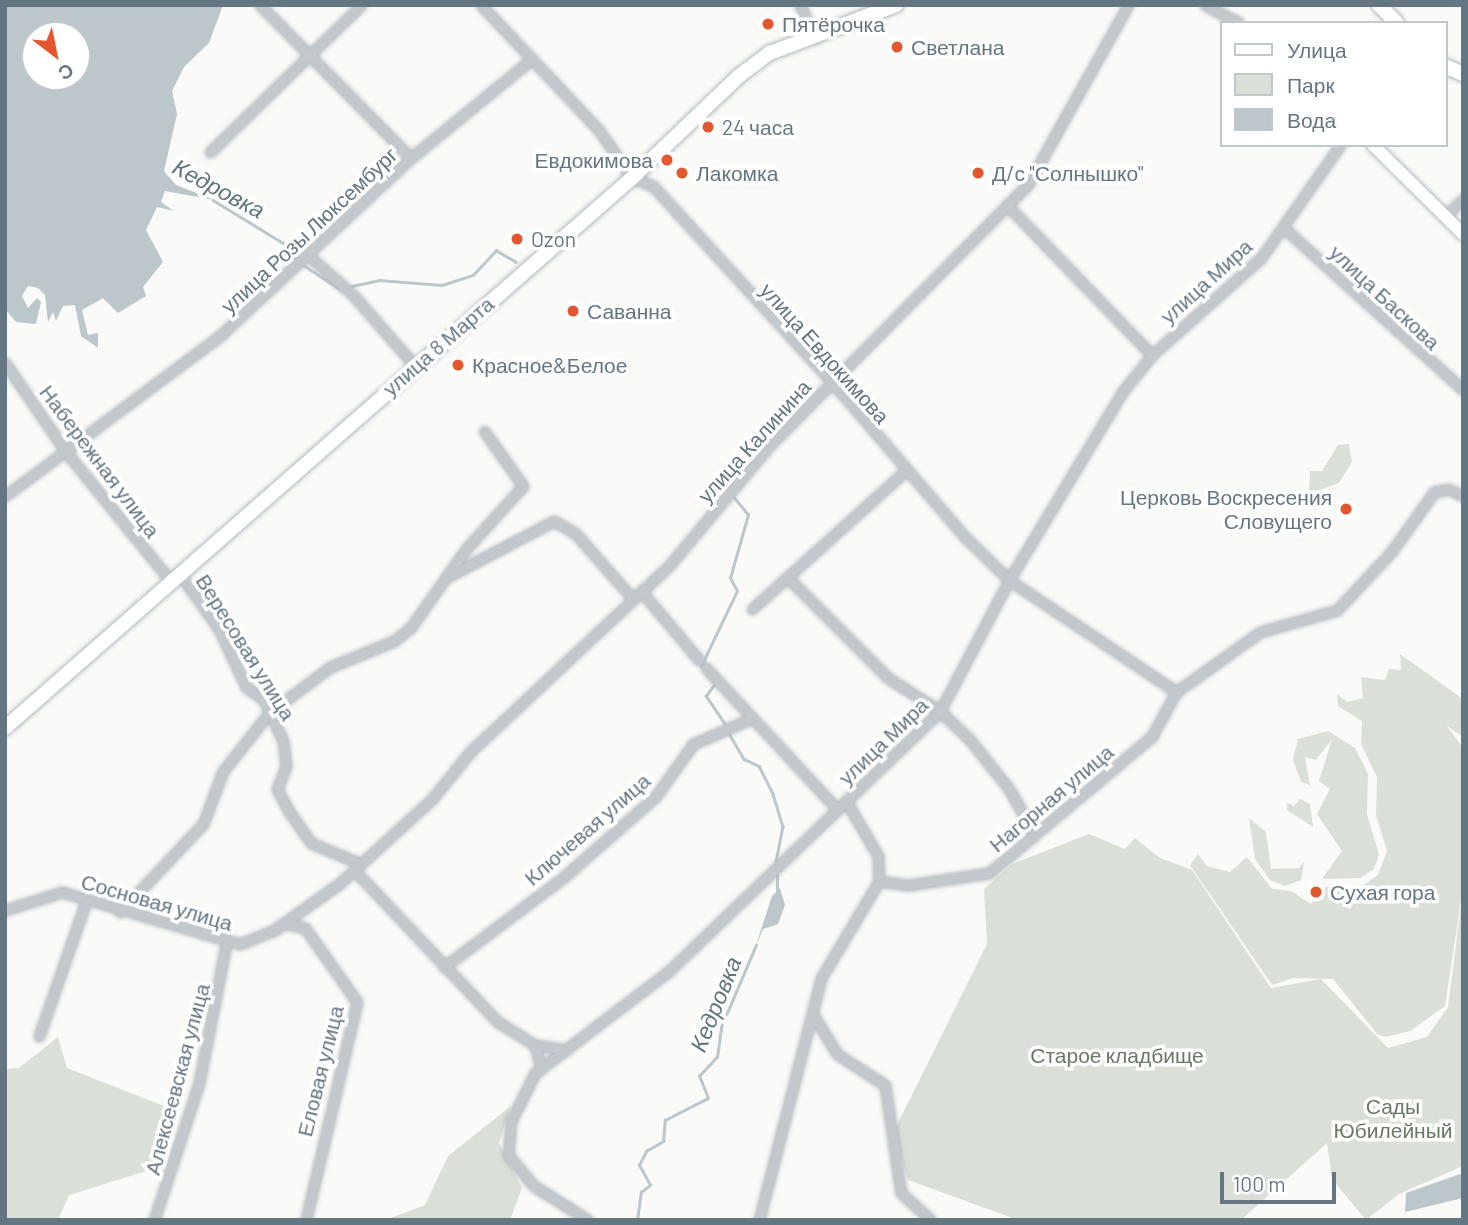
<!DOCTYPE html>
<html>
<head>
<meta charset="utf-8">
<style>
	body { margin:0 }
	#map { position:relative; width:1468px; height:1225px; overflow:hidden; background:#fafaf8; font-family:Barlow,sans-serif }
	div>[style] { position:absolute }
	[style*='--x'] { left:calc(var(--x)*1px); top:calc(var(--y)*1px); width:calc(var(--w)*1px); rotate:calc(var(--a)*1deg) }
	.green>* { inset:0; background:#dadfd7 }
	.water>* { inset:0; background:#bbc7cb }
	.stream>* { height:2.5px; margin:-1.25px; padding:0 1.25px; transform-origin:1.25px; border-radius:1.25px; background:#bbc7cb }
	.roads { filter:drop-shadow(0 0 2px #b3babf) drop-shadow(0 0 2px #b3babf) }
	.street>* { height:9px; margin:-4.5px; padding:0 4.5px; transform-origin:4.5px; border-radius:4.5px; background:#c3c8cc }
	.secondary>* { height:12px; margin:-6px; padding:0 6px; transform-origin:6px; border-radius:6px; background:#fff }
	.primary>* { height:14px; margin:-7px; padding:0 7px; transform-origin:7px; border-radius:7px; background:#fff }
	.dots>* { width:19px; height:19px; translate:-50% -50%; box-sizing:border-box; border:4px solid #fff; border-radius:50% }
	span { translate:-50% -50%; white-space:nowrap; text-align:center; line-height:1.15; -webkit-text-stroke:7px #fff; paint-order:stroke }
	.poi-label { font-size:21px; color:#657683 }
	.left { translate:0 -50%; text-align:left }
	.right { translate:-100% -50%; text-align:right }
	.street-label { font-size:21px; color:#657683 }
	.park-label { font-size:21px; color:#687a64 }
	.water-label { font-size:23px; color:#60757c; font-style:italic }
	.frame { position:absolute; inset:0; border:7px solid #657683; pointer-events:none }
	.legend { position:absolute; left:1220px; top:21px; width:228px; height:126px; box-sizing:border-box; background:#fff; border:2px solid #c1c8cd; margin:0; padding:9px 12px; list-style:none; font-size:21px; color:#657683 }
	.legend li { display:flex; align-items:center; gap:14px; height:35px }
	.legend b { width:35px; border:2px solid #c1c8cd }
	.north { position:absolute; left:21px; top:21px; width:70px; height:70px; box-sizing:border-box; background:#fff; border:2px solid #c1c8cd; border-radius:50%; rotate:148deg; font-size:19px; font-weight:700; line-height:28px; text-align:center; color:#657683 }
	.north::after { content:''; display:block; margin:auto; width:24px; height:32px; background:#e4572e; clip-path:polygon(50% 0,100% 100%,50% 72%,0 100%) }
	.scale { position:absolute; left:1220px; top:1172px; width:116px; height:32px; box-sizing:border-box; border:4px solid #657683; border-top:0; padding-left:9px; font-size:21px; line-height:24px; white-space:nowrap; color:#657683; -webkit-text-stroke:5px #fff; paint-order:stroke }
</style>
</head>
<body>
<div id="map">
	<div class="green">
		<i style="clip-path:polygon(1349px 444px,1352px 462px,1339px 483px,1309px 494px,1310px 471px,1322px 471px,1338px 445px)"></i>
		<i style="clip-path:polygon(1400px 654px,1463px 699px,1463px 737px,1446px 725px,1463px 748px,1463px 887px,1445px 1006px,1410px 1031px,1386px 1037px,1378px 1035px,1333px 979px,1293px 978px,1272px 985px,1190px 865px,1198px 854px,1207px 866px,1230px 872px,1247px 857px,1272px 889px,1291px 891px,1311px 904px,1325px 887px,1364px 885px,1378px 875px,1387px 851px,1376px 815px,1377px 777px,1361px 744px,1362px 721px,1338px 706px,1337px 694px,1347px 702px,1363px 698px,1361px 677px,1385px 680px,1389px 669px,1401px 670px)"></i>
		<i style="clip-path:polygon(1328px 731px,1355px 748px,1368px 774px,1367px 814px,1379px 855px,1374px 869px,1360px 878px,1322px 879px,1342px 851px,1317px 814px,1330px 789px,1319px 781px,1332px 739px,1316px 760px,1305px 757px,1310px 785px,1301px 782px,1293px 759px,1298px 739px)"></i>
		<i style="clip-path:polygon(1300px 799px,1310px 804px,1313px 827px,1287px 810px,1287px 803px,1294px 806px)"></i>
		<i style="clip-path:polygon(1249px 818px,1266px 832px,1271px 869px,1299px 868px,1304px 862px,1301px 880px,1285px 886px,1270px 880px,1255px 859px)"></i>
		<i style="clip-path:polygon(1089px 834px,1125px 849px,1135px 838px,1160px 858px,1192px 870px,1271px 988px,1321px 979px,1388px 1048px,1427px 1037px,1448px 1007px,1463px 890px,1463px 1166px,1399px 1194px,1366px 1220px,1332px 1179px,1327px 1143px,1241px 1220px,1018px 1220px,908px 1180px,894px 1131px,987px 944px,984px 889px,1012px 864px)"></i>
		<i style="clip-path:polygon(58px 1037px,67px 1068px,164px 1106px,156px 1168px,69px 1195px,58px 1220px,5px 1220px,5px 1069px,19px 1068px)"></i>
		<i style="clip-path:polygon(511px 1106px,499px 1143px,522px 1188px,510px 1220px,385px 1220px,425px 1205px,448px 1156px)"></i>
	</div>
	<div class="water">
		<i style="clip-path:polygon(evenodd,5px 5px,223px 5px,209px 43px,184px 67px,172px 91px,177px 114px,164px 171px,176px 185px,214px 200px,165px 191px,161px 202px,174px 211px,157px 207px,146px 230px,163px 262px,143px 287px,146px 296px,118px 313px,103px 298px,82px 310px,88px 335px,98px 333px,98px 348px,81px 336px,75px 305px,63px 306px,56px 321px,53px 312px,48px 322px,45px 295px,38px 288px,28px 286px,22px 296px,28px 308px,37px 298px,41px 302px,36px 324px,16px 322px,5px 309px,5px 5px,35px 35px,77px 35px,77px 77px,35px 77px,35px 35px)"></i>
		<i style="clip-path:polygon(780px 888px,785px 905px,778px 924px,763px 929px,755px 948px,772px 896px)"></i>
		<i style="clip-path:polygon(1463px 1173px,1463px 1198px,1405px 1212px,1406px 1193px)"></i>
	</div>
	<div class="stream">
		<i style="--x:213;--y:200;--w:88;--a:31.5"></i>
		<i style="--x:288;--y:246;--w:17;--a:57"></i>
		<i style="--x:302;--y:264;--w:45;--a:33.3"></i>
		<i style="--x:347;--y:287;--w:33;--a:-12"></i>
		<i style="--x:379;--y:280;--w:63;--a:4.5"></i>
		<i style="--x:442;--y:285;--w:33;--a:-18"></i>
		<i style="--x:473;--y:275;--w:34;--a:-47"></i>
		<i style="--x:496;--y:250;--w:23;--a:31"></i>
		<i style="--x:726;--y:726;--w:36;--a:-124"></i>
		<i style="--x:706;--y:696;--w:16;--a:-55"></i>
		<i style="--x:715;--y:683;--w:22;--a:-129"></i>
		<i style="--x:701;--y:666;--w:83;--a:-64.4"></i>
		<i style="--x:737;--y:591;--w:15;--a:-118"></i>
		<i style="--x:730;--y:578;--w:66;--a:-74.1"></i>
		<i style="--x:748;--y:515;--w:22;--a:-129"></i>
		<i style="--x:730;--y:735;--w:28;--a:60"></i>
		<i style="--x:744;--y:759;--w:17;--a:25"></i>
		<i style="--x:759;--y:766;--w:31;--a:63"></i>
		<i style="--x:773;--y:794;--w:34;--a:73"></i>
		<i style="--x:783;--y:826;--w:36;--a:101"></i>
		<i style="--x:777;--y:891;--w:15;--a:-90"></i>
		<i style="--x:637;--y:1220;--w:28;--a:-82"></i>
		<i style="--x:641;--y:1192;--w:11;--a:-38"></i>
		<i style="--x:650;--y:1185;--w:23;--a:-119"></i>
		<i style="--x:639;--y:1165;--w:16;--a:-63"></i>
		<i style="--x:646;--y:1151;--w:20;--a:-30"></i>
		<i style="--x:663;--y:1141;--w:21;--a:-85"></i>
		<i style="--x:665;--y:1120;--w:48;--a:-27.1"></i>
		<i style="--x:708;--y:1098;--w:24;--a:-112"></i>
		<i style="--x:699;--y:1076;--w:26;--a:-47"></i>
		<i style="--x:717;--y:1057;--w:30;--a:-82"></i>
		<i style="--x:721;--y:1027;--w:89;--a:-66.9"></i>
	</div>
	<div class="roads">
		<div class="street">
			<i style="--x:260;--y:5;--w:215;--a:45.4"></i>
			<i style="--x:481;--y:5;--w:170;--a:46.7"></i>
			<i style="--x:598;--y:129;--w:60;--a:55.2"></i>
			<i style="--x:632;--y:178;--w:22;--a:21"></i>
			<i style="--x:653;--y:186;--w:265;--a:47.6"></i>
			<i style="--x:832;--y:382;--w:204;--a:49.4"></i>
			<i style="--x:965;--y:537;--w:62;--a:44.3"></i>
			<i style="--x:1009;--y:580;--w:201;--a:33.8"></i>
			<i style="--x:800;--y:5;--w:37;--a:66"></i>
			<i style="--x:1205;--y:5;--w:38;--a:28"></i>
			<i style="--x:210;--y:152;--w:211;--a:-44.2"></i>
			<i style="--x:1007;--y:205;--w:209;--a:46"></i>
			<i style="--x:1444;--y:217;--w:26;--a:-43"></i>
			<i style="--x:1284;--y:228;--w:241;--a:42.1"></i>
			<i style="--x:308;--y:255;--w:60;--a:41.6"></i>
			<i style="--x:353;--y:295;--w:94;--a:48.9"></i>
			<i style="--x:5;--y:363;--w:108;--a:55.6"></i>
			<i style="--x:66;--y:452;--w:164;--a:51"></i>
			<i style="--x:5;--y:496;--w:271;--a:-36.7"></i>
			<i style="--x:222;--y:334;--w:258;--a:-43"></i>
			<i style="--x:411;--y:158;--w:156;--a:-39.3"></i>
			<i style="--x:179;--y:573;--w:69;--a:54.5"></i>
			<i style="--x:219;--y:629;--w:64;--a:65"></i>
			<i style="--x:246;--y:687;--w:22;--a:36"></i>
			<i style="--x:264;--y:700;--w:45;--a:65.1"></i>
			<i style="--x:283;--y:741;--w:25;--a:83"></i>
			<i style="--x:286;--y:766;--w:25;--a:111"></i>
			<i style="--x:277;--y:789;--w:24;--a:62"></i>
			<i style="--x:288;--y:810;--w:40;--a:55.1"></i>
			<i style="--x:311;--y:843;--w:54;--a:22.8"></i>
			<i style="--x:451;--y:575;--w:116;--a:-27.7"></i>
			<i style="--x:554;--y:521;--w:24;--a:30"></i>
			<i style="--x:575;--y:533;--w:88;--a:48.7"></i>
			<i style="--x:789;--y:579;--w:140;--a:45"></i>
			<i style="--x:888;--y:678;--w:62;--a:32.4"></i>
			<i style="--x:940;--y:711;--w:42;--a:44"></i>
			<i style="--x:970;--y:740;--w:63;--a:51.5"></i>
			<i style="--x:1009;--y:789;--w:53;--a:60.5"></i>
			<i style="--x:641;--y:591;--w:90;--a:50"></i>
			<i style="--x:752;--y:609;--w:206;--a:-42"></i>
			<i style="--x:706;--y:668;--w:191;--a:47.1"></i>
			<i style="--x:846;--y:801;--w:64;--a:59.8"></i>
			<i style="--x:878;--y:856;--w:25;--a:88"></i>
			<i style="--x:355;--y:871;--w:208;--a:46.6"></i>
			<i style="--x:498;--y:1022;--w:44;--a:31.9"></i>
			<i style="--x:535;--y:1045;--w:32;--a:9"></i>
			<i style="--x:5;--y:910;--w:60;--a:-17.5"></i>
			<i style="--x:62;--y:892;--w:185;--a:16.3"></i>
			<i style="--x:240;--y:944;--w:35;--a:-22"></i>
			<i style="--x:273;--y:931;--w:82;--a:-35.6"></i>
			<i style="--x:340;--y:883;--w:125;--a:-42.4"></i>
			<i style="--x:432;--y:799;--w:60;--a:-51"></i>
			<i style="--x:470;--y:752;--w:271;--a:-43.1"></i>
			<i style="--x:668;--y:567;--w:158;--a:-50.1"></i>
			<i style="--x:769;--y:446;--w:368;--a:-45.3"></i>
			<i style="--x:1028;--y:184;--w:205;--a:-60.8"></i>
			<i style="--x:120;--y:912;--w:121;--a:-46.7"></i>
			<i style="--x:203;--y:824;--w:57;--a:-69.3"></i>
			<i style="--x:223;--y:771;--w:74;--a:-51.6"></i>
			<i style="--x:269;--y:713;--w:76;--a:-37"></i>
			<i style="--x:330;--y:667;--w:69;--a:-22.1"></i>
			<i style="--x:394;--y:641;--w:22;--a:-39"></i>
			<i style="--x:411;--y:627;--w:95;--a:-54.8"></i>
			<i style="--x:466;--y:549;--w:85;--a:-47.9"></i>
			<i style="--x:523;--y:486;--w:67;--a:-125.3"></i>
			<i style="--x:283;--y:923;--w:23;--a:13"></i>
			<i style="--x:305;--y:928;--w:90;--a:54.9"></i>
			<i style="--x:357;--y:1002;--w:224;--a:103.2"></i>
			<i style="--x:444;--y:967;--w:151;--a:-36.9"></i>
			<i style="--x:565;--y:876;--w:121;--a:-41.3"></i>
			<i style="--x:656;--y:796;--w:64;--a:-54.6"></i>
			<i style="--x:693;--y:744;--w:62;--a:-23.7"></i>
			<i style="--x:814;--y:1016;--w:44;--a:58.8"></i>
			<i style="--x:837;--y:1054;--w:57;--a:32.9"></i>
			<i style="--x:885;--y:1085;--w:109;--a:81.6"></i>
			<i style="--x:901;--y:1193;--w:40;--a:42"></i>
			<i style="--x:39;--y:1036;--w:143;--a:-70.8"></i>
			<i style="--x:535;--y:1045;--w:25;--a:76"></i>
			<i style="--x:154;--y:1220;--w:144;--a:-71.8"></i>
			<i style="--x:199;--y:1083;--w:142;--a:-79"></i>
			<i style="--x:588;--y:1220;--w:64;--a:-147.8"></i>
			<i style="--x:534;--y:1186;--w:40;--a:-130"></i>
			<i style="--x:508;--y:1155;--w:34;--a:-85"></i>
			<i style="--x:511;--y:1121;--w:54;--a:-63.4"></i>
			<i style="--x:535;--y:1073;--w:168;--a:-37.3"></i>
			<i style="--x:669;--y:971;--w:376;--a:-43.8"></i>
			<i style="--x:940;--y:711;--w:148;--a:-62.2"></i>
			<i style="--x:1009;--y:580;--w:221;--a:-58.9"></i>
			<i style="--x:1123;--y:391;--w:46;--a:-51.1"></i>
			<i style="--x:1152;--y:355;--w:146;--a:-41.7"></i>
			<i style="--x:1261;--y:258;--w:138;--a:-55"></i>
			<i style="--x:759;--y:1220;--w:250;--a:-75.6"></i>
			<i style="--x:821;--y:978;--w:113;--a:-59.1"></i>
			<i style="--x:879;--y:881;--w:30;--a:8"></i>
			<i style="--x:909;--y:885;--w:81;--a:-8.5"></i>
			<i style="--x:989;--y:873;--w:213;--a:-40"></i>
			<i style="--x:1152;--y:736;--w:50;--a:-61.4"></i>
			<i style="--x:1176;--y:692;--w:103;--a:-35.5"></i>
			<i style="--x:1260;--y:632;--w:80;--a:-15.9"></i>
			<i style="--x:1337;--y:610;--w:81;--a:-47"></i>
			<i style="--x:1392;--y:551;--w:72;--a:-54.6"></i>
			<i style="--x:1434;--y:492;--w:14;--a:-12"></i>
			<i style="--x:1448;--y:489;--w:17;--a:25"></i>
		</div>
		<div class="secondary">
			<i style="--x:1373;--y:145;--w:127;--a:44.7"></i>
		</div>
		<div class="primary">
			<i style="--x:1379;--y:5;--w:25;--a:45"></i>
			<i style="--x:1445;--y:66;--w:20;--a:24"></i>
			<i style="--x:5;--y:728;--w:834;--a:-41.26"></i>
			<i style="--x:632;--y:178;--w:148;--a:-43.6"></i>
			<i style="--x:739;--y:76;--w:39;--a:-37"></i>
			<i style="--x:770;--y:53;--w:135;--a:-20.9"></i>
		</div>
	</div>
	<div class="dots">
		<i style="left:768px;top:24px;background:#e4572e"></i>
		<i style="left:897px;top:47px;background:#e4572e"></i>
		<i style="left:708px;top:127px;background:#e4572e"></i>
		<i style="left:667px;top:160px;background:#e4572e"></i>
		<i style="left:682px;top:173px;background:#e4572e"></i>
		<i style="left:978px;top:173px;background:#e4572e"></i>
		<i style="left:517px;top:239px;background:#e4572e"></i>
		<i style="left:573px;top:311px;background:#e4572e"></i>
		<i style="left:458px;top:365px;background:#e4572e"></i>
		<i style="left:1346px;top:509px;background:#e4572e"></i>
		<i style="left:1316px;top:892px;background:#e4572e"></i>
	</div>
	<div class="poi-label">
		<span class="left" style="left:782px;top:24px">Пятёрочка</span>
		<span class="left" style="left:911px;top:47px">Светлана</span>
		<span class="left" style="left:722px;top:127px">24 часа</span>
		<span class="right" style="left:653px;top:160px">Евдокимова</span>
		<span class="left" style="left:696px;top:173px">Лакомка</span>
		<span class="left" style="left:992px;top:173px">Д/с "Солнышко"</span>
		<span class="left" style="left:531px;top:239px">Ozon</span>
		<span class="left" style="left:587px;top:311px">Саванна</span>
		<span class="left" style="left:472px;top:365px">Красное&amp;Белое</span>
		<span class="right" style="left:1332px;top:509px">Церковь Воскресения<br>Словущего</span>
		<span class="left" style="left:1330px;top:892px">Сухая гора</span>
	</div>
	<div class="street-label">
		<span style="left:309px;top:230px;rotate:-43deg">улица Розы Люксембург</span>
		<span style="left:1206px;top:281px;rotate:-42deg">улица Мира</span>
		<span style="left:1385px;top:297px;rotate:43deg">улица Баскова</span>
		<span style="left:438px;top:346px;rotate:-41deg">улица 8 Марта</span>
		<span style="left:825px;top:353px;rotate:48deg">улица Евдокимова</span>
		<span style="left:754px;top:441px;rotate:-48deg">улица Калинина</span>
		<span style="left:100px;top:461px;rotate:53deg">Набережная улица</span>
		<span style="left:246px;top:647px;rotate:58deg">Вересовая улица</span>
		<span style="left:883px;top:741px;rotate:-44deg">улица Мира</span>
		<span style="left:1051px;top:798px;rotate:-40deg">Нагорная улица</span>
		<span style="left:587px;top:829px;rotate:-41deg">Ключевая улица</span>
		<span style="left:157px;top:902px;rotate:16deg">Сосновая улица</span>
		<span style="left:320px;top:1071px;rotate:-76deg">Еловая улица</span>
		<span style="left:177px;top:1079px;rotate:-75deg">Алексеевская улица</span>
	</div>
	<div class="park-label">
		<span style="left:1117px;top:1055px">Старое кладбище</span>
		<span style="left:1393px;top:1118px">Сады<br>Юбилейный</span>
	</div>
	<div class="water-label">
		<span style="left:219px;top:188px;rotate:28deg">Кедровка</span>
		<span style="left:715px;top:1004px;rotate:-68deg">Кедровка</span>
	</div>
	<div class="frame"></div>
	<ul class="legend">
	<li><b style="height:9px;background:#fff"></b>Улица</li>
	<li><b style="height:19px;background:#dadfd7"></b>Парк</li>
	<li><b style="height:19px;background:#bbc7cb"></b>Вода</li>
	</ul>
	<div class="north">С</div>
	<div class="scale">100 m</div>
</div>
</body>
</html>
